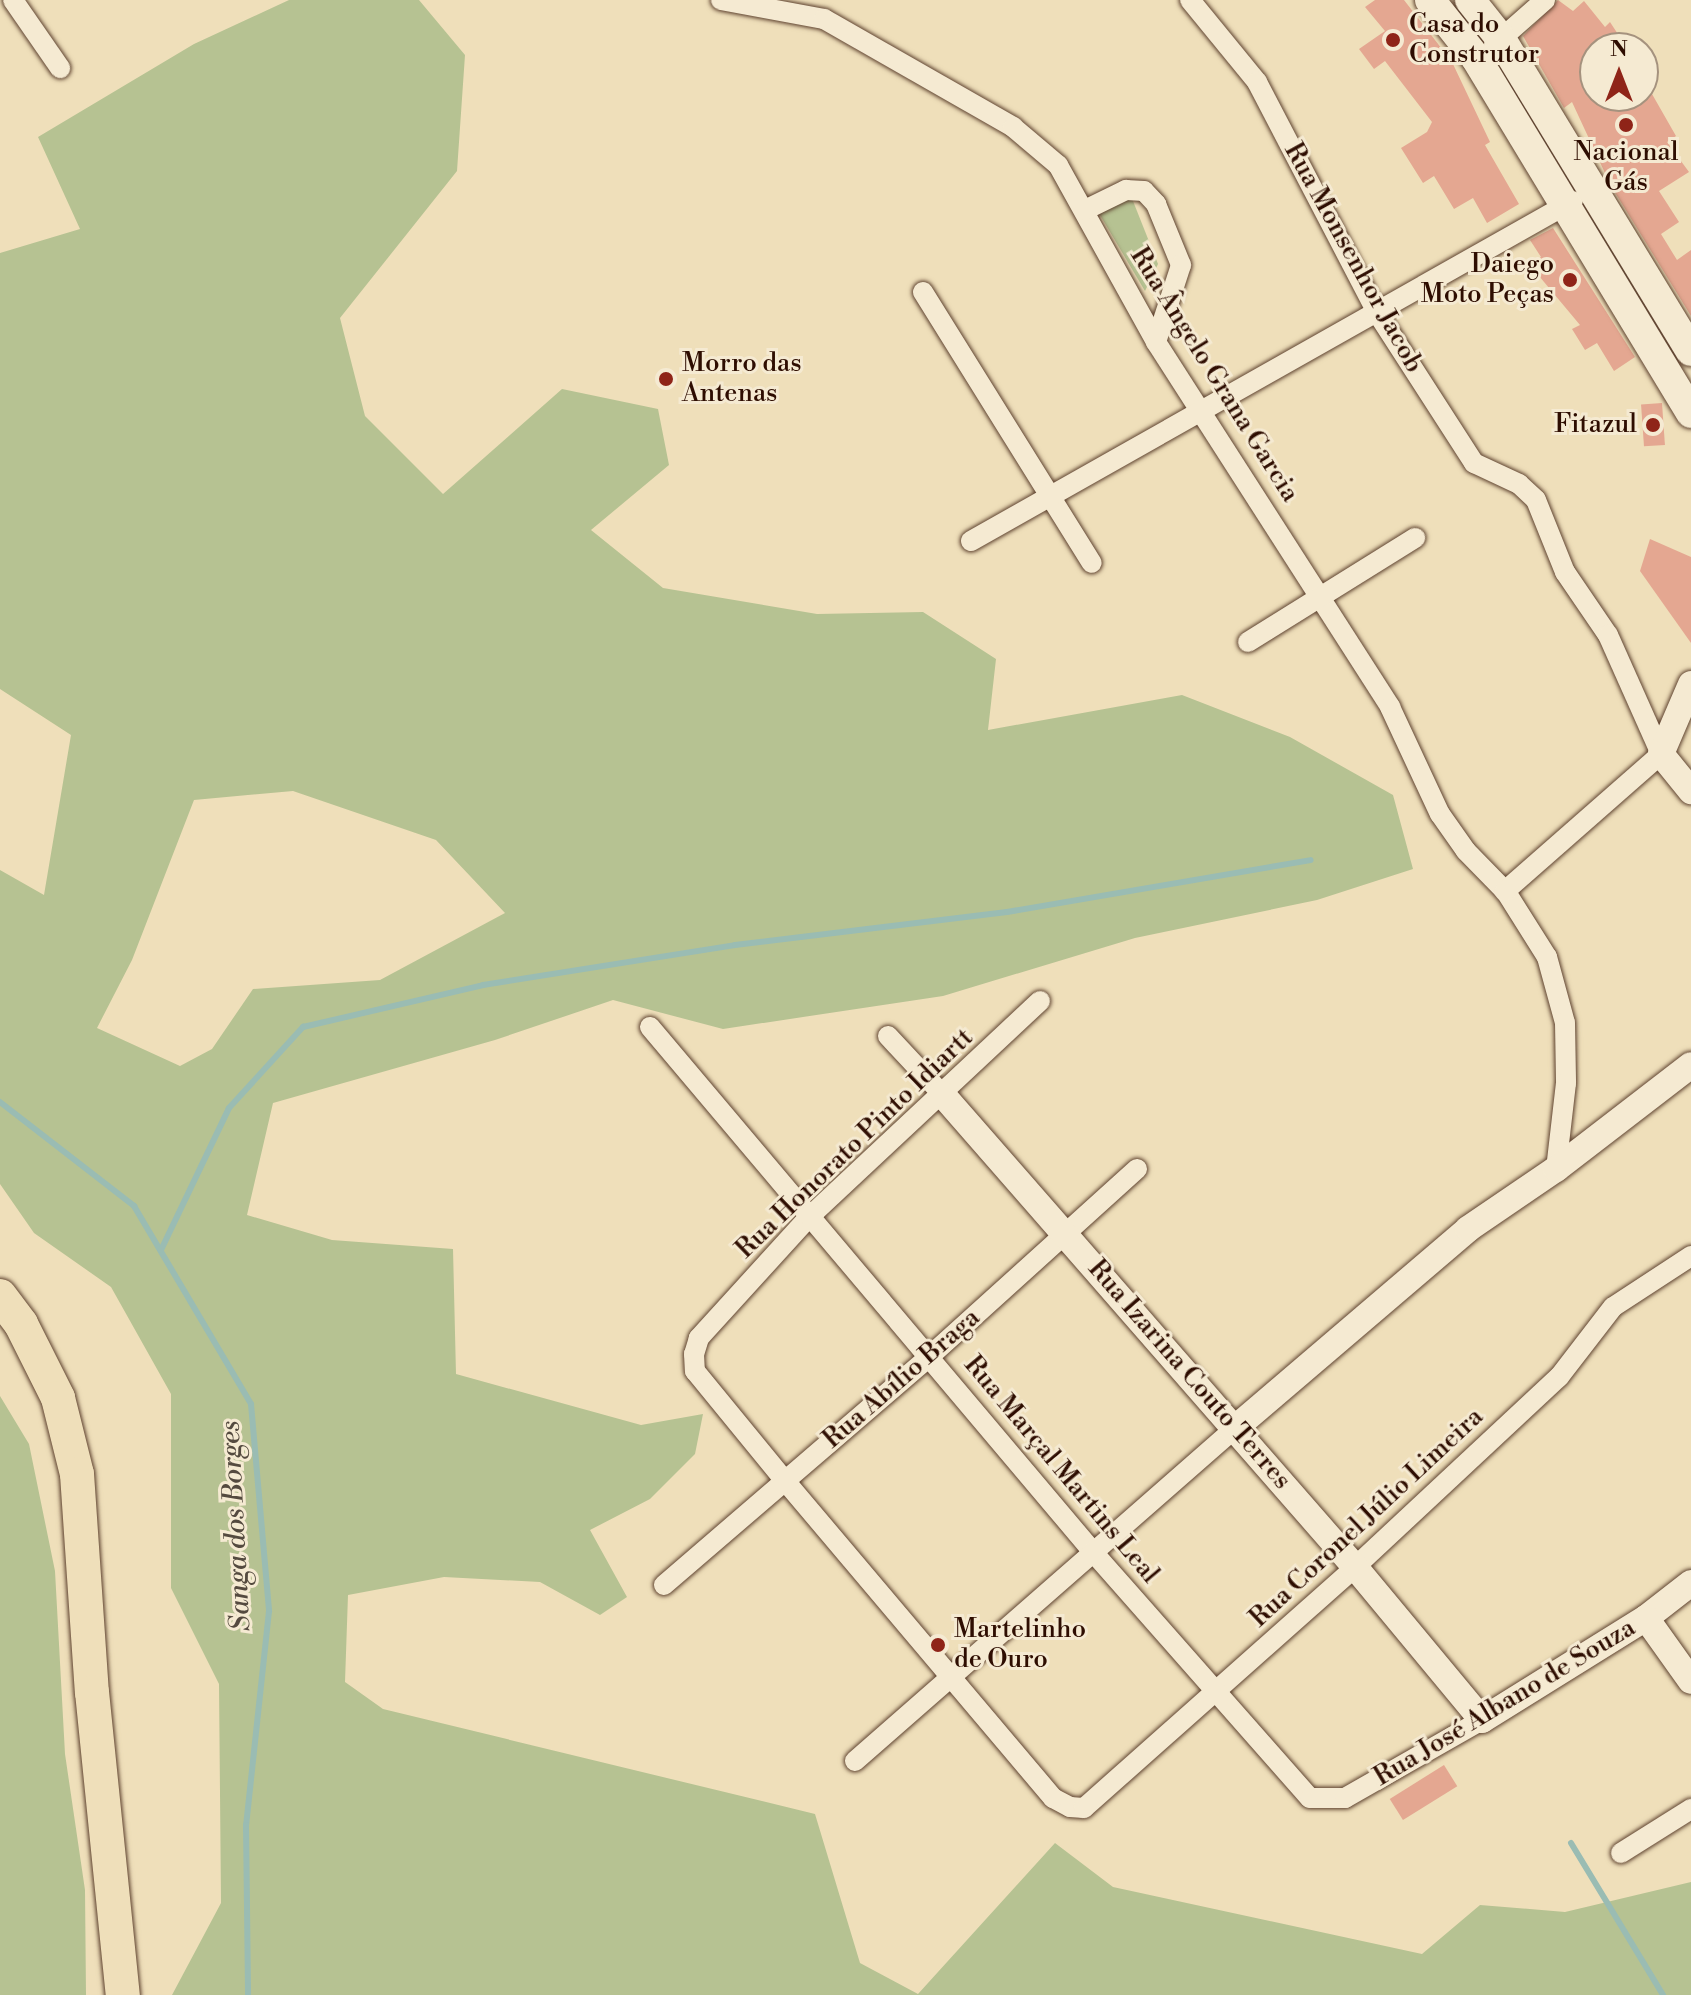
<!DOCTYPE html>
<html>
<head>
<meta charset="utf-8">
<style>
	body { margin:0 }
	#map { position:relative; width:1691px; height:1995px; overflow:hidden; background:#efdfba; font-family:"Libre Bodoni",serif }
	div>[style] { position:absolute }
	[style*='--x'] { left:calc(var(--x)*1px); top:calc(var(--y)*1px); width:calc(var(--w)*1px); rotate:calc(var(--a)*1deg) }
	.green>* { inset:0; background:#b6c292 }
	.stream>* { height:6px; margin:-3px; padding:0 3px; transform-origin:3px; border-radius:3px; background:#9abcb3 }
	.building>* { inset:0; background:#e4a791; transform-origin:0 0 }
	.roads { filter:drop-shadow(0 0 2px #5e422f) drop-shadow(0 0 2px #5e422f) }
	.minor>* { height:20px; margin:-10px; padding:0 10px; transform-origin:10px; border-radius:10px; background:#f5ead2 }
	.tertiary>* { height:26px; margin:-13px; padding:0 13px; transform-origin:13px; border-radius:13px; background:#f5ead2 }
	.secondary>* { height:30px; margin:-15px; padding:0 15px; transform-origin:15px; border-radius:15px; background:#f5ead2 }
	.trunk>* { height:34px; margin:-17px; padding:0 17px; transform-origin:17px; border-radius:17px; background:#efdfba }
	.dots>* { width:22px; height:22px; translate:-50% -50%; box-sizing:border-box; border:4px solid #f5ead2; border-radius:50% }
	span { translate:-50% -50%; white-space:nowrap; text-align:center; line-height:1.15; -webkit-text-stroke:6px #f5ead2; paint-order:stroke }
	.poi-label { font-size:26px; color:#2e0d01 }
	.left { translate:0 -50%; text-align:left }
	.right { translate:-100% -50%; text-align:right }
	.street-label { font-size:26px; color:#2e0d01 }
	.water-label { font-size:28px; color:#544a3f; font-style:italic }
	.north { position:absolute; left:1579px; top:32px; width:80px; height:80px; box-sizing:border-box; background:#f5ead2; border:2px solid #a5927e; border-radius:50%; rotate:0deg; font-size:22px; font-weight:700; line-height:32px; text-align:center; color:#2e0d01 }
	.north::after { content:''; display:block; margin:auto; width:28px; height:36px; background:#8f2418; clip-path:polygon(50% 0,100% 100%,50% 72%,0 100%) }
</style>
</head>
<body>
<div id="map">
	<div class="green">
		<i style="clip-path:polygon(evenodd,289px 0,419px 0,465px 55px,457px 171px,340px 318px,365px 416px,443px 494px,562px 389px,658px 409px,669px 465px,591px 530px,663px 588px,817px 614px,923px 612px,996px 659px,988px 730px,1182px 695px,1290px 737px,1393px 795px,1413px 869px,1317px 900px,1135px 938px,943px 996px,723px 1029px,613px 1000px,495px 1040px,273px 1103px,247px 1215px,332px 1240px,453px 1249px,456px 1374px,641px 1425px,703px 1414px,695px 1454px,650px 1499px,590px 1530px,627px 1597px,600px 1615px,540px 1582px,444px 1577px,348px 1595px,345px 1682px,383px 1709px,815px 1814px,860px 1963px,918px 1994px,1055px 1843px,1113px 1887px,1422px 1954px,1480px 1905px,1565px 1912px,1691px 1882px,1691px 1995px,172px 1995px,221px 1903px,219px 1684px,171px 1588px,171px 1394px,111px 1287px,34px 1233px,0 1184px,0 870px,44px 895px,71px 735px,0 689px,0 253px,80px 229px,38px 137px,194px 44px,289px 0,293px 791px,436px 840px,505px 913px,380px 980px,253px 989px,212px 1049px,180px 1066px,97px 1028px,132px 960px,194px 800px,293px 791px)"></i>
		<i style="clip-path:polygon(1131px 196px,1158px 264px,1145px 291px,1097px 210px)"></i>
		<i style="clip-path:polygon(0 1396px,29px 1444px,55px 1571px,65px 1754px,85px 1890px,86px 1995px,0 1995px)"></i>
	</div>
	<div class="stream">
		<i style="--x:0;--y:1102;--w:170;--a:37.8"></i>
		<i style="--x:134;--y:1206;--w:230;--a:59.4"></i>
		<i style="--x:251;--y:1404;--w:208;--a:85"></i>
		<i style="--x:269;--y:1611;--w:215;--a:96.1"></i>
		<i style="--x:246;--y:1825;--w:170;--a:89.3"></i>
		<i style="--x:161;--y:1250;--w:157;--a:-64.4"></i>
		<i style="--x:229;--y:1108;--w:110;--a:-47.6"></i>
		<i style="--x:303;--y:1027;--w:185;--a:-13.1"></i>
		<i style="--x:483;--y:985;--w:255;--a:-9"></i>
		<i style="--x:735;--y:945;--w:274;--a:-6.9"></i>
		<i style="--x:1007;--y:912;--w:308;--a:-9.7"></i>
		<i style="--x:1571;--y:1843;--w:178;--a:58.8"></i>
	</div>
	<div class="building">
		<i style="clip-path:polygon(1375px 0,1404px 0,1452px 62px,1490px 142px,1485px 145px,1519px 204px,1487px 223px,1473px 198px,1454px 209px,1434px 176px,1423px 183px,1401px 148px,1427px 132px,1432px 122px,1385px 61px,1374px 69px,1359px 49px,1385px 31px,1365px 7px)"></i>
		<i style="clip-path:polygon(1558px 0,1573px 11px,1584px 1px,1605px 27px,1610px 22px,1627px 48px,1595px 48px,1595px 96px,1643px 96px,1648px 87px,1676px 136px,1667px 142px,1689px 172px,1659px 191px,1679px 222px,1661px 234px,1677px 260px,1691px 250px,1691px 316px,1611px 186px,1572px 102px,1564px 108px,1523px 36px)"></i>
		<i style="clip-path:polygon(1553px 228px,1635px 357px,1614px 371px,1597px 343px,1585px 350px,1572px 329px,1580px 325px,1529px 264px,1541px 257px,1530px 240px)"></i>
		<i style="left:1662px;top:403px;width:42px;height:21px;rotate:86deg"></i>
		<i style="clip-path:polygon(1650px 539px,1691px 557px,1691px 643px,1640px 571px)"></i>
		<i style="left:1444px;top:1765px;width:25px;height:64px;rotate:58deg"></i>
	</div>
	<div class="roads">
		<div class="minor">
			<i style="--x:13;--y:0;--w:83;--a:55.3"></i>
			<i style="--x:721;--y:0;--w:105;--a:10.5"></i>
			<i style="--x:824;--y:19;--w:218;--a:29.7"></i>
			<i style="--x:1013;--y:127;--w:59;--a:40.2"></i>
			<i style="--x:1058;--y:165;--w:202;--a:61"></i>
			<i style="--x:1156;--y:342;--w:434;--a:57.3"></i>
			<i style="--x:1390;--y:707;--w:118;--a:65"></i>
			<i style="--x:1440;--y:814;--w:45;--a:54.9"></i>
			<i style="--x:1466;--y:851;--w:57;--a:45.7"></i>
			<i style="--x:1506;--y:892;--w:77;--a:57.8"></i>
			<i style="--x:1547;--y:957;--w:68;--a:74.7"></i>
			<i style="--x:1565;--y:1023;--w:60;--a:89"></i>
			<i style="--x:1566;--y:1083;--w:87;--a:96.6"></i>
			<i style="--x:1190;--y:0;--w:106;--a:50.7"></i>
			<i style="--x:1257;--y:82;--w:258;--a:62.5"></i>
			<i style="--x:1376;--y:311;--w:181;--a:57.2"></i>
			<i style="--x:1474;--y:463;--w:50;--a:25"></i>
			<i style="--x:1519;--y:484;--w:23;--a:43"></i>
			<i style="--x:1536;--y:500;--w:78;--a:68.1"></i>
			<i style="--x:1565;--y:572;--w:76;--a:55.7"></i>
			<i style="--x:1608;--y:635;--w:130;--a:66"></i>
			<i style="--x:1661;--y:754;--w:208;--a:138.7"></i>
			<i style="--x:1494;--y:45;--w:68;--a:-41.4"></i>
			<i style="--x:1085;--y:210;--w:46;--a:-26"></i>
			<i style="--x:1126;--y:190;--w:18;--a:3"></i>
			<i style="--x:1144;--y:191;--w:18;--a:47"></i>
			<i style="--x:1156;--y:204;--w:66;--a:67.7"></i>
			<i style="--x:1181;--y:265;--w:81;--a:108"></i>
			<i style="--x:923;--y:292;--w:319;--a:58.1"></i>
			<i style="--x:971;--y:541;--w:691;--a:-29.46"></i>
			<i style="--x:1248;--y:642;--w:197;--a:-31.9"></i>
			<i style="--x:1040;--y:1001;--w:316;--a:136.9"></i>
			<i style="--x:809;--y:1217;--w:164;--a:132.3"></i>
			<i style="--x:699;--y:1338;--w:17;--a:107"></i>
			<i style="--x:694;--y:1354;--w:17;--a:87"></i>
			<i style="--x:695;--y:1371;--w:144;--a:50.7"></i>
			<i style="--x:786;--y:1482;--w:414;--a:49.8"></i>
			<i style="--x:1053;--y:1798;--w:19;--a:28"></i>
			<i style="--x:1070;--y:1807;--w:14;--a:4"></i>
			<i style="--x:1084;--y:1808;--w:363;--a:-41.6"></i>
			<i style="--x:1355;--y:1567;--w:279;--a:-43"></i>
			<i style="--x:1559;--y:1377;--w:88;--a:-52.4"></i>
			<i style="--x:1613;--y:1307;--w:93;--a:-33.2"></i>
			<i style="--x:650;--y:1027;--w:687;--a:49.84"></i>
			<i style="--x:1093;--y:1552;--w:328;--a:48.6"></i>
			<i style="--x:1310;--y:1798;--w:35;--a:0"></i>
			<i style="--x:1345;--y:1798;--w:158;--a:-29.7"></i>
			<i style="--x:888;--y:1036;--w:79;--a:47"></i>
			<i style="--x:664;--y:1585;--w:351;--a:-40.7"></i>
			<i style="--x:930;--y:1356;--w:279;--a:-42.1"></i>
			<i style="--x:855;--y:1761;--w:502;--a:-41.21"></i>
			<i style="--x:1621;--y:1853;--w:83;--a:-32.2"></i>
		</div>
		<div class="tertiary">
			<i style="--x:1691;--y:684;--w:76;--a:113.2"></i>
			<i style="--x:1661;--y:754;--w:48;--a:51"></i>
			<i style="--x:942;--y:1094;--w:628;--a:48.87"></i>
			<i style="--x:1355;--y:1567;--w:199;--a:50.3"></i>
			<i style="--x:1482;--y:1720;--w:193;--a:-31.9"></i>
			<i style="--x:1646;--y:1618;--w:57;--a:-37.9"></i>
			<i style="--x:1233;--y:1430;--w:309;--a:-40.5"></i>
			<i style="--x:1468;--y:1229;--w:107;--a:-34.3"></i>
			<i style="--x:1556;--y:1169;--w:170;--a:-37.6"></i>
			<i style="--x:1646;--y:1618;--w:77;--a:54.5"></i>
		</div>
		<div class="secondary">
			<i style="--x:1430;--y:0;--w:74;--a:51.6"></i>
			<i style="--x:1476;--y:58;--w:415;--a:58.8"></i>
			<i style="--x:1470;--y:0;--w:50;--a:51.5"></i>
			<i style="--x:1501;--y:39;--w:365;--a:58.7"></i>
		</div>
		<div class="trunk">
			<i style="--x:0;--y:1296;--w:35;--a:53"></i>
			<i style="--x:21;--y:1324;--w:83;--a:63.4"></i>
			<i style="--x:58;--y:1398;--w:78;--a:76"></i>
			<i style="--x:77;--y:1474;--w:219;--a:86.1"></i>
			<i style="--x:92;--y:1692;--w:305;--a:84.2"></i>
		</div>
	</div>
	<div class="dots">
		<i style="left:1393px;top:40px;background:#8f2418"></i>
		<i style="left:1626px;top:125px;background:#8f2418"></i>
		<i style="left:1570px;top:280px;background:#8f2418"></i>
		<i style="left:666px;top:379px;background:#8f2418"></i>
		<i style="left:1653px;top:425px;background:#8f2418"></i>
		<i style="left:938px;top:1645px;background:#8f2418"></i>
	</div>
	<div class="poi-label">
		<span class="left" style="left:1409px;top:40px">Casa do<br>Construtor</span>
		<span style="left:1626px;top:168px">Nacional<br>Gás</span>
		<span class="right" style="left:1554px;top:280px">Daiego<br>Moto Peças</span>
		<span class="left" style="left:682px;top:379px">Morro das<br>Antenas</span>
		<span class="right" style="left:1637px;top:425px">Fitazul</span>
		<span class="left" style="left:954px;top:1645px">Martelinho<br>de Ouro</span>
	</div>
	<div class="street-label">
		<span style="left:1353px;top:258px;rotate:61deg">Rua Monsenhor Jacob</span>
		<span style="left:1214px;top:375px;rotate:58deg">Rua Ângelo Grana Garcia</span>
		<span style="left:855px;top:1144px;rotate:-44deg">Rua Honorato Pinto Idiartt</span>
		<span style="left:1189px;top:1375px;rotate:49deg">Rua Izarina Couto Terres</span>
		<span style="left:902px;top:1379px;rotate:-41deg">Rua Abílio Braga</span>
		<span style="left:1061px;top:1470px;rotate:50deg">Rua Marçal Martins Leal</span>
		<span style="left:1367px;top:1518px;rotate:-43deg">Rua Coronel Júlio Limeira</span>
		<span style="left:1505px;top:1703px;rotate:-31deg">Rua José Albano de Souza</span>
	</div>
	<div class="water-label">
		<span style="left:236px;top:1526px;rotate:-93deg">Sanga dos Borges</span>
	</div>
	<div class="north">N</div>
</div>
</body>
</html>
